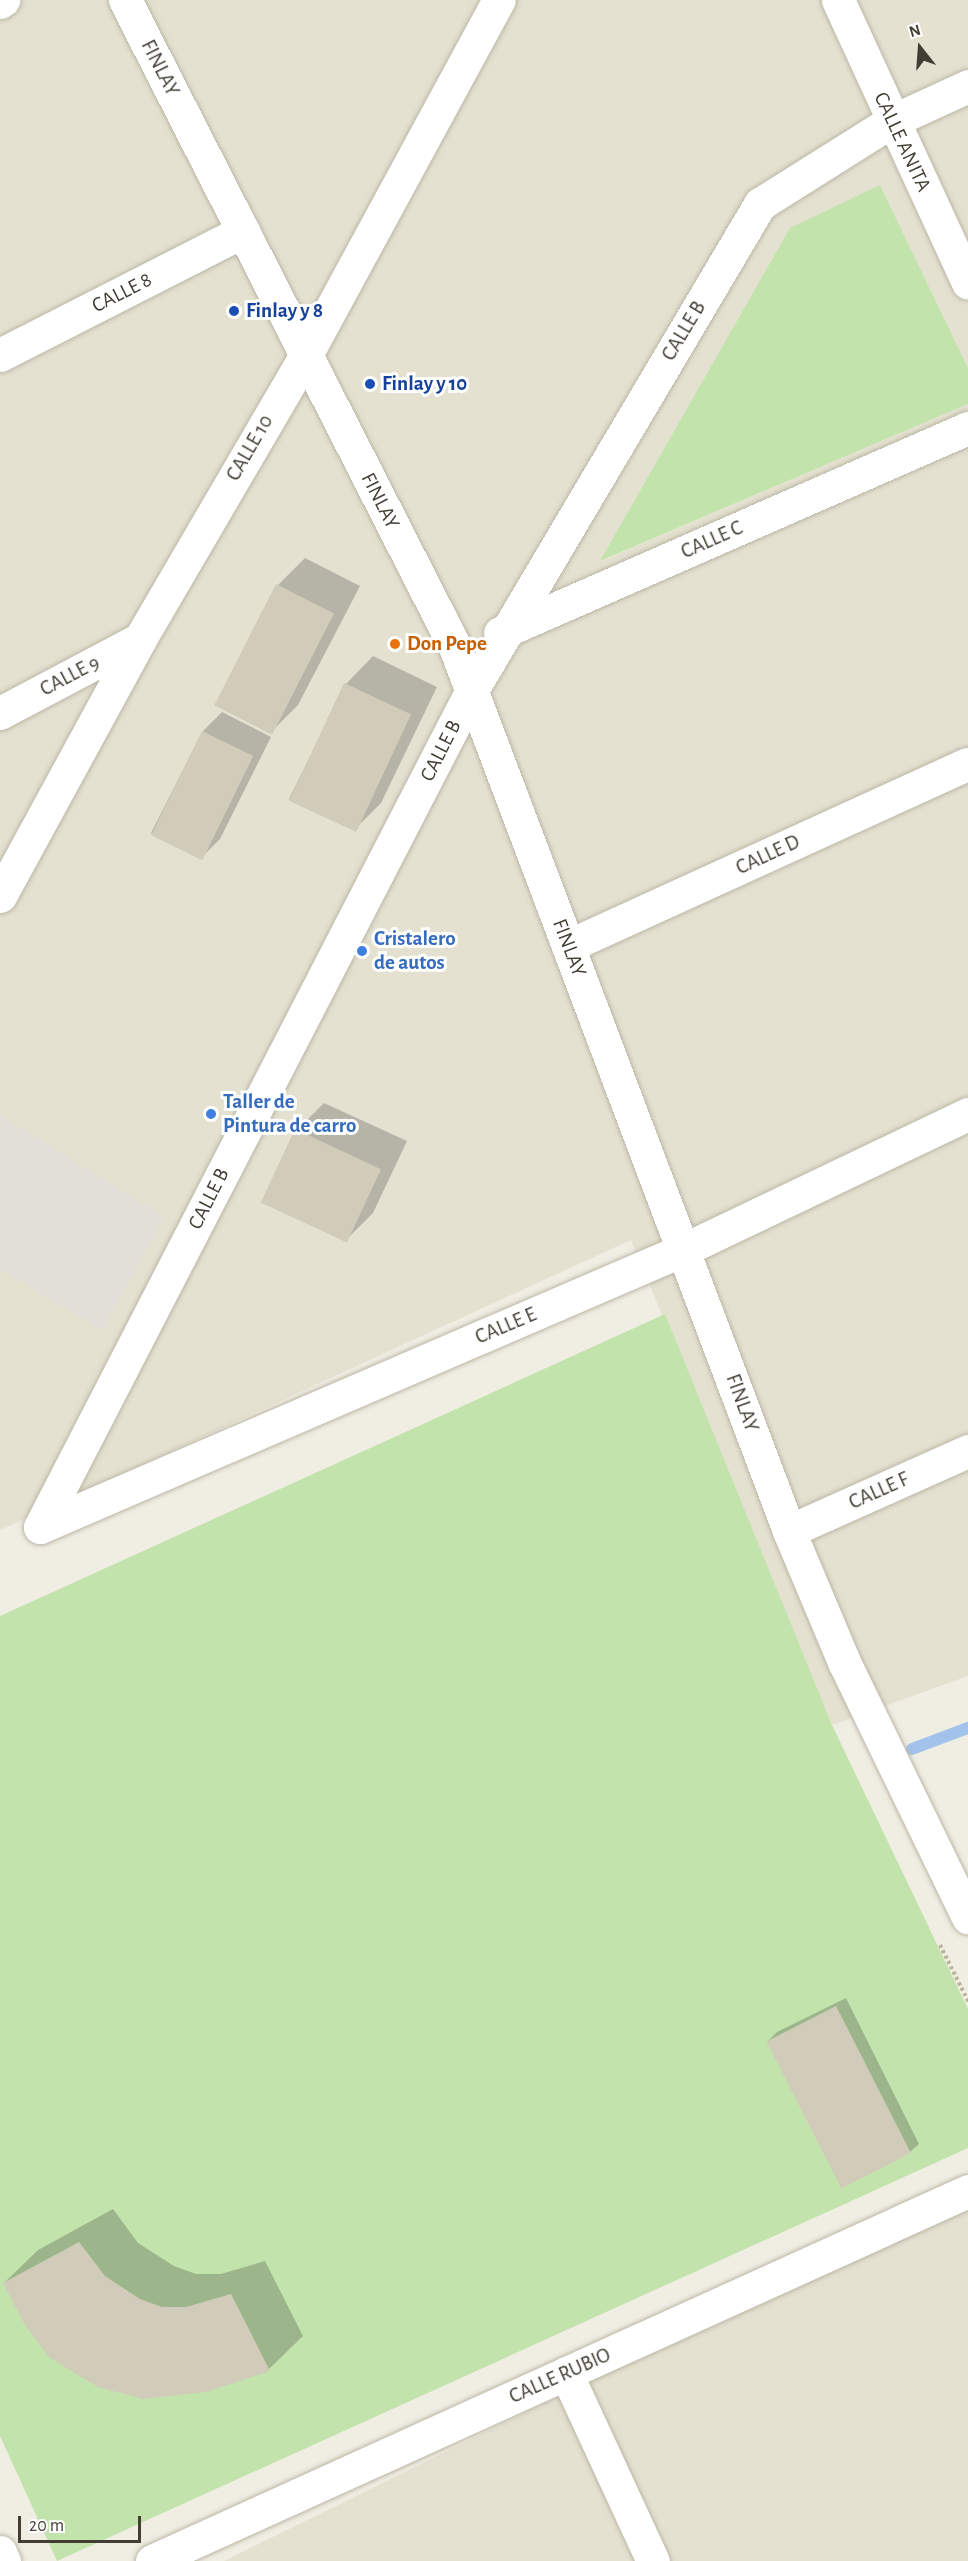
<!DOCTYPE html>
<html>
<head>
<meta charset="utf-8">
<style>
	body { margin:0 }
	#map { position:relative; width:968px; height:2561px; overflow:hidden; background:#f0eee3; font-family:"Alegreya Sans",sans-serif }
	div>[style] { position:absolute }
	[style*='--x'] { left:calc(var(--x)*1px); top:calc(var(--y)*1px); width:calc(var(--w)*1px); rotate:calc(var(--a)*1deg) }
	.residential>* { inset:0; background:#e4e1d1 }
	.industrial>* { inset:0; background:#e2dfd8 }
	.green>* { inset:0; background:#c3e3ad }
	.shadow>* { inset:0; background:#0003 }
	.stream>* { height:12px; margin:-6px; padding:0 6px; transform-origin:6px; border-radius:6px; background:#a2c2eb }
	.building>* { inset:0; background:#d1cbb9; transform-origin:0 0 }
	.path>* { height:4px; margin-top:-2px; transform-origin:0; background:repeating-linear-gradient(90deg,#bcb499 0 3px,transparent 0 6px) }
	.roads { filter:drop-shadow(0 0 2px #bbb7a6) drop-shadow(0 0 2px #bbb7a6) }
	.minor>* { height:33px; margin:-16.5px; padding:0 16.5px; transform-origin:16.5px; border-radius:16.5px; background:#fff }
	.dots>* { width:16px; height:16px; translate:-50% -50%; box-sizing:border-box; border:3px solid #fff; border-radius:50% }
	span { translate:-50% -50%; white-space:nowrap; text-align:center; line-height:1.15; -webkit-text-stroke:6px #fff; paint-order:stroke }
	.street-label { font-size:21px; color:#423e34 }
	.transit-label { font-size:21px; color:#164399; font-weight:700 }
	.left { translate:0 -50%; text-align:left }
	.food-label { font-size:21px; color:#c56008; font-weight:700 }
	.shop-label { font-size:21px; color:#366cbe; font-weight:700 }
	.north { position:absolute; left:890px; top:18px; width:60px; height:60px; -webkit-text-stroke:4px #fff; paint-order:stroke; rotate:343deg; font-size:16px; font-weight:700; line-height:24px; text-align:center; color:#423e34 }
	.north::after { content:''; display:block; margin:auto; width:21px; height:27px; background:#423e34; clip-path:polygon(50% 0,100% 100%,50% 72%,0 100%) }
	.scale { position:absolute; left:18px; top:2516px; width:123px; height:27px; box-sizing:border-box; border:3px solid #423e34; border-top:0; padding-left:8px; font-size:18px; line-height:21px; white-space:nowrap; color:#423e34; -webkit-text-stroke:4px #fff; paint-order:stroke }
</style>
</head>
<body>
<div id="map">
	<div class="residential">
		<i style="clip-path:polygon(0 0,968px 0,968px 368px,880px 185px,601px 561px,968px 404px,968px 1676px,832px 1725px,631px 1240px,0 1530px)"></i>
		<i style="clip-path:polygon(968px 2194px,968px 2561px,224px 2561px)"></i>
	</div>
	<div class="industrial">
		<i style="clip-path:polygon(0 1115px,164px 1217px,102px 1330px,0 1269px)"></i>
	</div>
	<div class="green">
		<i style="clip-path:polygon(880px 185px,968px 368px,968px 404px,600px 561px,790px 228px)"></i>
		<i style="clip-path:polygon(665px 1314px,832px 1725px,968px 2009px,968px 2148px,57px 2561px,0 2436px,0 1616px)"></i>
	</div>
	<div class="shadow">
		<i style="clip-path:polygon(305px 558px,360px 586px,298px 705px,271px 732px,278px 585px)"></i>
		<i style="clip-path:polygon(373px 656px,437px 687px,381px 803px,354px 830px,289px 799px,346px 684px)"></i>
		<i style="clip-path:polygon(222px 712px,271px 737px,220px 839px,201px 858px,151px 833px,203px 731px)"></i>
		<i style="clip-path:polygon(324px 1103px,407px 1141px,373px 1213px,346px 1240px,297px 1130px)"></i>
		<i style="clip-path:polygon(846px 1998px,919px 2144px,909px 2153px,767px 2042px,777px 2032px)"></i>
		<i style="clip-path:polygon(113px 2209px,138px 2243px,174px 2266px,196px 2274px,221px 2274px,265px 2261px,303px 2336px,269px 2369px,4px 2283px,38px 2250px)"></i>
	</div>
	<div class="stream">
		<i style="--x:912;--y:1749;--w:60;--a:-20.6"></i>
	</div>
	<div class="building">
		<i style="left:276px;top:584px;width:65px;height:136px;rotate:27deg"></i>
		<i style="left:344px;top:683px;width:74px;height:130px;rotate:25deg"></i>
		<i style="left:202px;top:731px;width:57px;height:116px;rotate:26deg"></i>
		<i style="left:295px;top:1129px;width:95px;height:81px;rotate:25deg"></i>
		<i style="left:836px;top:2006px;width:165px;height:78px;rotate:63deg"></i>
		<i style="clip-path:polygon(79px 2242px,105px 2276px,140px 2299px,162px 2307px,186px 2307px,231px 2294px,270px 2371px,206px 2392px,143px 2399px,98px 2387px,50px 2358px,25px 2325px,3px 2283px)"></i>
	</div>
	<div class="path">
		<i style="--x:940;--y:1945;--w:63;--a:63.4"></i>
	</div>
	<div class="roads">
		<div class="minor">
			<i style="--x:125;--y:0;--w:726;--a:62.98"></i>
			<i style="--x:455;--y:647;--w:945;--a:69.3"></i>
			<i style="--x:789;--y:1531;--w:142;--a:67.2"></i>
			<i style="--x:844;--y:1662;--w:284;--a:64.1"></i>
			<i style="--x:838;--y:0;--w:311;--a:65.3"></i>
			<i style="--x:0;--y:2;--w:4;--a:-34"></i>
			<i style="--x:0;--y:355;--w:273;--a:-27"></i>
			<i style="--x:500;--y:633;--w:511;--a:-23.66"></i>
			<i style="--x:0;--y:713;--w:158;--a:-27.9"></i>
			<i style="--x:0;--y:896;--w:293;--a:-61.4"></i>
			<i style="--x:140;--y:639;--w:329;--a:-59.7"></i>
			<i style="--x:306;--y:355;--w:404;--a:-61.5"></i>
			<i style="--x:568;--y:946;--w:439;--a:-24.5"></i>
			<i style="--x:40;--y:1527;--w:942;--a:-62.7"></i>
			<i style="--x:472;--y:690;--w:565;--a:-59.35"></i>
			<i style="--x:760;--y:204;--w:156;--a:-32.2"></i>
			<i style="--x:892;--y:121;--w:84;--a:-24.7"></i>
			<i style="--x:40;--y:1527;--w:702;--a:-23.32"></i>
			<i style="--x:685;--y:1249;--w:314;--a:-25.5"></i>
			<i style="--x:789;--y:1531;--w:196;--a:-24.1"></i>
			<i style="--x:566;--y:2373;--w:207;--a:65.2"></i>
			<i style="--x:0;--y:2552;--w:10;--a:66"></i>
			<i style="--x:152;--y:2561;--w:896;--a:-24.39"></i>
		</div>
	</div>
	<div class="dots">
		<i style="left:234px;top:311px;background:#1a4fb4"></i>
		<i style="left:370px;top:384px;background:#1a4fb4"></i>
		<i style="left:395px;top:644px;background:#e8710a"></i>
		<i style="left:362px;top:951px;background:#3f7fe0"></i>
		<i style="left:211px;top:1114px;background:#3f7fe0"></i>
	</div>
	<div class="street-label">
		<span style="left:160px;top:68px;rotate:63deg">FINLAY</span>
		<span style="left:902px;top:142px;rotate:65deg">CALLE ANITA</span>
		<span style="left:122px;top:293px;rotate:-27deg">CALLE 8</span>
		<span style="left:684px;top:331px;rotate:-59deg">CALLE B</span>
		<span style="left:250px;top:448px;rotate:-60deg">CALLE 10</span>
		<span style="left:380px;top:501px;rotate:63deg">FINLAY</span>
		<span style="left:712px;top:540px;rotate:-24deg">CALLE C</span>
		<span style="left:70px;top:676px;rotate:-28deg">CALLE 9</span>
		<span style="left:441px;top:751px;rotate:-63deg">CALLE B</span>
		<span style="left:768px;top:855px;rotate:-25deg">CALLE D</span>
		<span style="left:569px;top:948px;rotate:69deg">FINLAY</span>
		<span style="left:209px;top:1199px;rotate:-63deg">CALLE B</span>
		<span style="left:506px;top:1326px;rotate:-23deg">CALLE E</span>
		<span style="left:742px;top:1403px;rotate:70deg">FINLAY</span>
		<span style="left:879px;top:1491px;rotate:-24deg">CALLE F</span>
		<span style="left:560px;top:2376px;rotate:-24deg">CALLE RUBIO</span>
	</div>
	<div class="transit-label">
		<span class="left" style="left:246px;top:311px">Finlay y 8</span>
		<span class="left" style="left:382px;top:384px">Finlay y 10</span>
	</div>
	<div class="food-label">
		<span class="left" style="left:407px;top:644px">Don Pepe</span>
	</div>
	<div class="shop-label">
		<span class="left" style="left:374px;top:951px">Cristalero<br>de autos</span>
		<span class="left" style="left:223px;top:1114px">Taller de<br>Pintura de carro</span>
	</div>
	<div class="north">N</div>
	<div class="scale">20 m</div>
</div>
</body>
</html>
